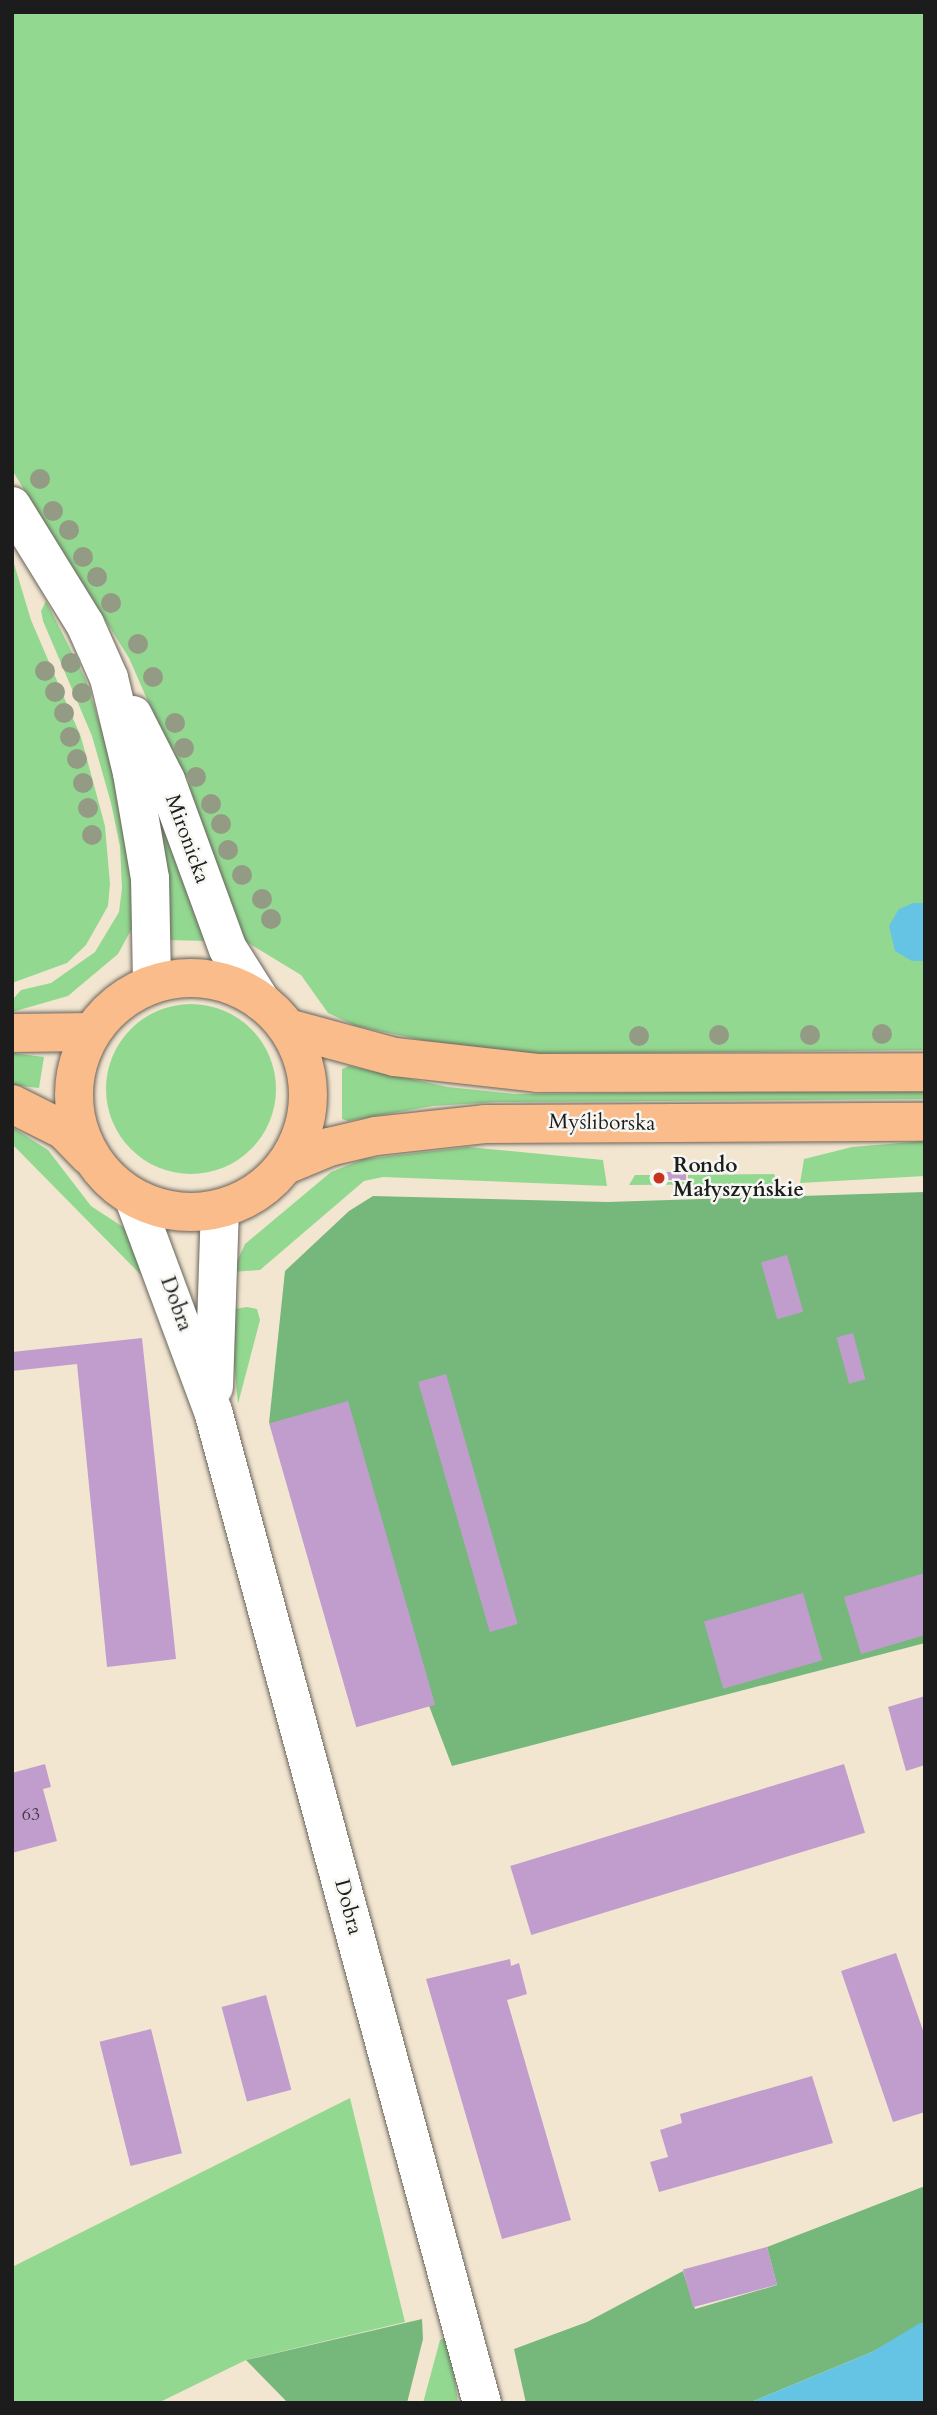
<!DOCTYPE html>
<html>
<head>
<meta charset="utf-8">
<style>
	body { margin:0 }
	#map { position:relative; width:937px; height:2415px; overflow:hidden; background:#f3e6d1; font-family:Cardo,serif }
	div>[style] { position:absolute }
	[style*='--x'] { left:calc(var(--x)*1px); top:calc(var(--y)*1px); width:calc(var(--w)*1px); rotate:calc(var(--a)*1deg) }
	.green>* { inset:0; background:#93d891 }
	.round { border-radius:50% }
	.forest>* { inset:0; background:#76b87b }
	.water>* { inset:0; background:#65c3e3 }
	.building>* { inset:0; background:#c19dce; transform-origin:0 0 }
	.roads { filter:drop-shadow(0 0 2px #67635b) drop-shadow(0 0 2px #67635b) }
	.minor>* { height:38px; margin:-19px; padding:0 19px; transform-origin:19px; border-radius:19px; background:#fff }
	.major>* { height:38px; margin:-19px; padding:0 19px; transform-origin:19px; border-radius:19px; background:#f9bc8a }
	.major>.ring { margin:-19px; padding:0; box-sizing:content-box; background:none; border:38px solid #f9bc8a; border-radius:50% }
	.trees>* { width:20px; height:20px; margin:-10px; border-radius:50%; background:#949b84 }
	.dots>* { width:19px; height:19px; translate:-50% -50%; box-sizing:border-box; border:4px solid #f6f6f2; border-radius:50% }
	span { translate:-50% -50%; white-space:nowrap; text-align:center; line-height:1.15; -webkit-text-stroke:5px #f6f6f2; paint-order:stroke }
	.number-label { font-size:18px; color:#453c48 }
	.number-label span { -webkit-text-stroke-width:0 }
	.street-label { font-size:21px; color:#1c1c1c }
	.poi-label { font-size:21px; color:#1c1c1c; font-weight:700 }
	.left { translate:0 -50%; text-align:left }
	.frame { position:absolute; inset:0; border:14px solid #1c1c1c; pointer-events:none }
</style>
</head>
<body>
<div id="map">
	<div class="green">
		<i style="clip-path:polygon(12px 12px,925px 12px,925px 1050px,538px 1054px,426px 1041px,356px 1026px,328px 1013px,301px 975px,240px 938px,168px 747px,129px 658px,12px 470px)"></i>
		<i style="clip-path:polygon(12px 557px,31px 620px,81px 737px,105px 826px,110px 884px,108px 906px,86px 945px,67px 963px,12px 983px)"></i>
		<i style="clip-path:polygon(46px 601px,86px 680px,120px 788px,136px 921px,118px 954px,68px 996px,12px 1012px,13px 999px,21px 990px,51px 983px,95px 952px,119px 912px,122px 888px,120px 846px,111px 803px,92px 736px,43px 621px,41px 611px)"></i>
		<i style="clip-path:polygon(159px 797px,209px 941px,164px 940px)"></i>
		<i class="round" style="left:106px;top:1004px;width:170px;height:170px"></i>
		<i style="clip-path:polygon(12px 1053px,44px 1057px,39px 1088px,12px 1085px)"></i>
		<i style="clip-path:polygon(349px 1066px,448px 1087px,515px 1094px,925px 1090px,925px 1099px,497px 1102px,433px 1106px,348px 1121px,342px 1119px,342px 1069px)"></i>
		<i style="clip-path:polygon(12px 1127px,48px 1150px,91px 1206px,123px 1227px,143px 1248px,143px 1277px,12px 1144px)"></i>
		<i style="clip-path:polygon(925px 1141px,925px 1176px,800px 1183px,804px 1159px,852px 1147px)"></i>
		<i style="clip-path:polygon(468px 1147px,603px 1160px,607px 1186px,383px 1177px,364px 1181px,260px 1270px,232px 1272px,245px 1244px,331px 1172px,364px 1159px)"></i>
		<i style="clip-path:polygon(774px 1174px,778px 1184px,629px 1185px,635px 1175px,662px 1175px,662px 1182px,688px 1182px,688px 1175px)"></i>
		<i style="clip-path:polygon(247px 1307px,257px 1309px,260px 1320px,238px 1404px,229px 1310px)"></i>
		<i style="clip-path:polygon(350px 2098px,405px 2322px,246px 2360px,158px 2403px,12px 2403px,12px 2267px)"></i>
		<i style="clip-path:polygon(449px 2336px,458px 2403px,423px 2403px,440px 2340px)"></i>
	</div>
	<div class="forest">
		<i style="clip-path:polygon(925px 1192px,925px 1643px,452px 1766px,342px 1478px,269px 1423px,285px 1271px,349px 1211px,373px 1196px,607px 1202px)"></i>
		<i style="clip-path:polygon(925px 2186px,925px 2323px,872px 2352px,749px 2403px,526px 2403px,514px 2349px,587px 2322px,683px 2271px,695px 2309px,777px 2285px,767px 2247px)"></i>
		<i style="clip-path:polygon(422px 2319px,423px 2339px,407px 2403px,288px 2403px,246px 2360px)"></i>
	</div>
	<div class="water">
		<i style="clip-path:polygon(913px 903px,925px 903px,925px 961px,912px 961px,895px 951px,889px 926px,899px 909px)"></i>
		<i style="clip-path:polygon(920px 2323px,925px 2323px,925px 2403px,749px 2403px,872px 2352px)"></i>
	</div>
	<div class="building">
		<i style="left:663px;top:1172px;width:23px;height:8px"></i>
		<i style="left:787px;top:1255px;width:59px;height:27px;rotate:74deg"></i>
		<i style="left:853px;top:1333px;width:48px;height:17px;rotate:75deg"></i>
		<i style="clip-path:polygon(142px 1338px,176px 1659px,107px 1667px,77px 1364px,12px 1371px,12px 1352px)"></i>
		<i style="left:446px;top:1374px;width:260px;height:29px;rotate:74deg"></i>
		<i style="left:348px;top:1401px;width:316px;height:82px;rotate:74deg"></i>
		<i style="clip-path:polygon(925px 1573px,925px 1635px,861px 1654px,844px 1597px)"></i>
		<i style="left:803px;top:1593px;width:70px;height:103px;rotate:74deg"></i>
		<i style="clip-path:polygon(925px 1696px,925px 1765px,906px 1771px,888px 1707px)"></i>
		<i style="clip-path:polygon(45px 1764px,51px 1787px,43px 1789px,57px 1841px,12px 1853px,12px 1773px)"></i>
		<i style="left:844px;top:1764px;width:72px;height:349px;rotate:73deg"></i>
		<i style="clip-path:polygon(896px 1953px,925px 2036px,925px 2112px,893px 2122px,841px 1971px)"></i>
		<i style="clip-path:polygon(510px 1959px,511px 1966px,519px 1963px,527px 1994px,507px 2000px,571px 2220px,502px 2239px,426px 1979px)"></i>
		<i style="left:266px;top:1995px;width:98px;height:46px;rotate:75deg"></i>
		<i style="left:151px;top:2029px;width:128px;height:53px;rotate:76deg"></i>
		<i style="clip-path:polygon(812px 2076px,833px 2143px,659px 2192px,650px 2162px,668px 2157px,660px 2130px,682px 2123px,680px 2114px)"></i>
		<i style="left:767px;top:2247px;width:39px;height:87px;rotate:75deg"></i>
	</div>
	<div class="roads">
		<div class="minor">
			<i style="--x:12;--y:506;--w:139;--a:58.3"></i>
			<i style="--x:85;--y:624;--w:59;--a:66"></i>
			<i style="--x:109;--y:678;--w:98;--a:76.4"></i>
			<i style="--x:132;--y:773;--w:107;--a:80.3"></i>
			<i style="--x:150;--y:878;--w:106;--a:88.9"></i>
			<i style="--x:133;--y:715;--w:73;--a:63.1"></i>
			<i style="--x:166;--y:780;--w:180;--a:69.9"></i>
			<i style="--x:228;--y:949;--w:62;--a:57.6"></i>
			<i style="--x:134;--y:1199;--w:226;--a:69.6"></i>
			<i style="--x:213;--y:1411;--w:1028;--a:74.83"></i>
			<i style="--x:214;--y:1387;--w:178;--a:-88.1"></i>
		</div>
		<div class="major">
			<i class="ring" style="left:74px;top:978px;width:196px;height:196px"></i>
			<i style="--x:288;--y:1028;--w:111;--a:15.2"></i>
			<i style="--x:395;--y:1057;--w:143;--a:6.4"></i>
			<i style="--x:537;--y:1073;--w:388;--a:-0.1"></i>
			<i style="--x:12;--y:1033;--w:79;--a:-0.7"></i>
			<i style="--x:12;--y:1104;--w:58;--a:26.6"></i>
			<i style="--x:64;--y:1130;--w:35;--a:46"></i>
			<i style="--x:286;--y:1165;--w:47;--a:-22.7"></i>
			<i style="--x:329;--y:1147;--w:48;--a:-13.2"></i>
			<i style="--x:376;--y:1136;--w:109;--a:-6.3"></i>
			<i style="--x:484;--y:1124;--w:441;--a:-0.3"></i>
		</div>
	</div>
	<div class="trees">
		<i style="left:40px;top:479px"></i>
		<i style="left:53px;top:511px"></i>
		<i style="left:69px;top:530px"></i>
		<i style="left:83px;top:557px"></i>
		<i style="left:97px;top:577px"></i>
		<i style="left:111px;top:603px"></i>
		<i style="left:138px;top:644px"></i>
		<i style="left:71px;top:663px"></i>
		<i style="left:45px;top:671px"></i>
		<i style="left:153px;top:677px"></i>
		<i style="left:55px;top:692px"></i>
		<i style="left:82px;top:693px"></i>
		<i style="left:64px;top:713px"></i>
		<i style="left:175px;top:723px"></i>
		<i style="left:70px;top:737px"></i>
		<i style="left:184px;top:748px"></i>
		<i style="left:77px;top:759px"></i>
		<i style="left:196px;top:777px"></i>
		<i style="left:83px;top:783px"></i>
		<i style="left:211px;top:804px"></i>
		<i style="left:88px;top:808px"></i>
		<i style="left:221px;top:824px"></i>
		<i style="left:92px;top:835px"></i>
		<i style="left:228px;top:850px"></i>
		<i style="left:242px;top:875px"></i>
		<i style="left:262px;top:899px"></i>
		<i style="left:271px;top:919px"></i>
		<i style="left:882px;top:1034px"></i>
		<i style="left:719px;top:1035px"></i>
		<i style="left:810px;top:1035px"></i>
		<i style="left:639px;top:1036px"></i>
	</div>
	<div class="dots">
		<i style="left:659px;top:1178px;background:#c8321e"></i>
	</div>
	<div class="number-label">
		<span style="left:31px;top:1815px">63</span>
	</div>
	<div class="street-label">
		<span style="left:187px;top:839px;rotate:70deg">Mironicka</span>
		<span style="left:602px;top:1123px;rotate:1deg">Myśliborska</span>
		<span style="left:176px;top:1304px;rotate:70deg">Dobra</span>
		<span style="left:348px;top:1907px;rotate:75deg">Dobra</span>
	</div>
	<div class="poi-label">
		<span class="left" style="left:673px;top:1178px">Rondo<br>Małyszyńskie</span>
	</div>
	<div class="frame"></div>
</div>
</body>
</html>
